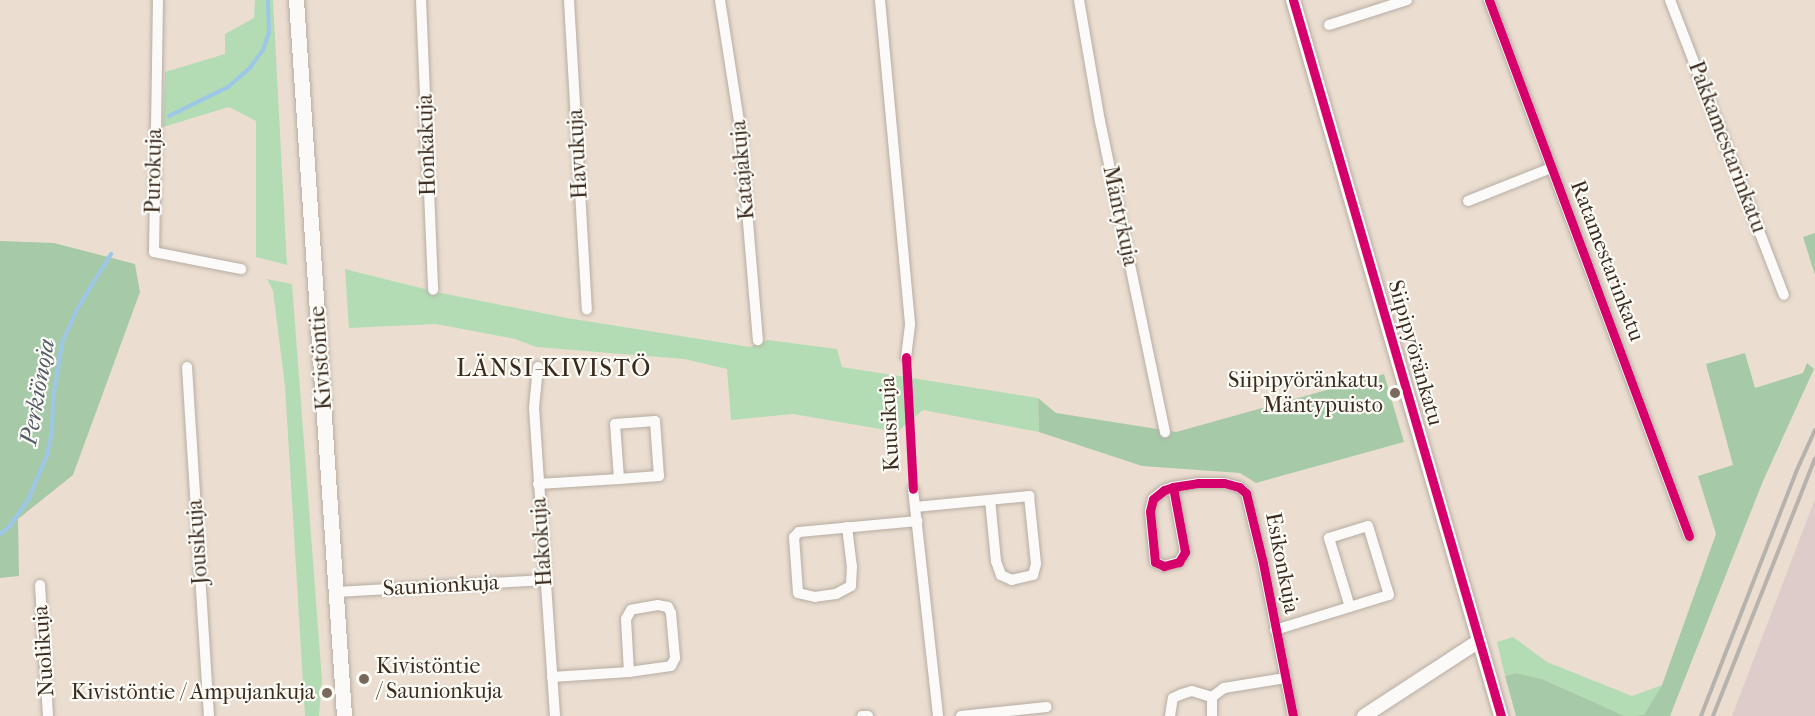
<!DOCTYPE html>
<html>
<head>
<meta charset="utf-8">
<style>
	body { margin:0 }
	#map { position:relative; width:1815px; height:716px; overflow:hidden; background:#ebded1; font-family:"IM FELL French Canon",serif }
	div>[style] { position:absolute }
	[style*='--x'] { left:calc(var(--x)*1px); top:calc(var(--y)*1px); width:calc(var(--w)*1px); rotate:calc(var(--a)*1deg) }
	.industrial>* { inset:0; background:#ddccc9 }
	.green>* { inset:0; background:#b4dcb4 }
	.forest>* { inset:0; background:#a6caa7 }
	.stream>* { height:4px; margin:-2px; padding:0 2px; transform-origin:2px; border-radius:2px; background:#9dc7e7 }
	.roads { filter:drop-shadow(0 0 2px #b7ada3) drop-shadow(0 0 2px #b7ada3) }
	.minor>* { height:10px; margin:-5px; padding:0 5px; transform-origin:5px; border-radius:5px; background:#fcfaf8 }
	.tertiary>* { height:14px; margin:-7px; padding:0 7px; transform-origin:7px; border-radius:7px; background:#fcfaf8 }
	.secondary>* { height:15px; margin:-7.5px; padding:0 7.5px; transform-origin:7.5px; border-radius:7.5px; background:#fcfaf8 }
	.rail>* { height:4px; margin:-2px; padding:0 2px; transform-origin:2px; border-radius:2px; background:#b6b3af }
	.cycleway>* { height:9px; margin:-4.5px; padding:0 4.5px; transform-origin:4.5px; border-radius:4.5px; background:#d6006c }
	.dots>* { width:16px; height:16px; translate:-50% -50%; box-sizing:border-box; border:3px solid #fdfcf7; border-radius:50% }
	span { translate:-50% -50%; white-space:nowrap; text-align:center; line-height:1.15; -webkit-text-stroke:4.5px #fdfcf7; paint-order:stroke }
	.street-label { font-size:22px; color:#3b2a1e }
	.poi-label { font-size:22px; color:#3b2a1e }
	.right { translate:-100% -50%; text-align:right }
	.left { translate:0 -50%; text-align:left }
	.neighbourhood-label { font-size:24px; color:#3b2a1e; letter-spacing:1.5px }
	.water-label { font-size:24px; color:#525d68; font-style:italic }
</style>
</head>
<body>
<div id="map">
	<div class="industrial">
		<i style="clip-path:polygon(1815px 499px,1815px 716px,1732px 716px)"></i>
	</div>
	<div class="green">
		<i style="clip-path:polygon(255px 0,273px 0,287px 265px,256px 257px,256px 121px,229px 107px,163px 127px,165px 72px,225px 54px,225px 34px,254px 18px)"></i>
		<i style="clip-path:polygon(345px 269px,441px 293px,567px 318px,750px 347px,768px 340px,837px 349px,842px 367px,1038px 398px,1039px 432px,923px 410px,897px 432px,793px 414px,731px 420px,727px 369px,684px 359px,536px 347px,515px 339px,436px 324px,349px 328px)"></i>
		<i style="clip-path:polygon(267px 279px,292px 284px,322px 680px,319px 716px,305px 716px,285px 386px,273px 291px)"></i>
		<i style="clip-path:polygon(1513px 637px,1547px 662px,1632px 696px,1662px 685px,1644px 716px,1625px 716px,1542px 679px,1516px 673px,1505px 676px,1497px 642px)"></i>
	</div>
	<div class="forest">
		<i style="clip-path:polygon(1815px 233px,1815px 275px,1803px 237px)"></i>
		<i style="clip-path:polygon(0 241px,54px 243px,135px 264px,140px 292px,73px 475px,18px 519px,19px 576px,0 578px)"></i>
		<i style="clip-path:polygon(1745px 353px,1755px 388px,1803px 373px,1807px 363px,1814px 369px,1763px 481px,1670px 716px,1635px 716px,1644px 715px,1662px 685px,1716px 534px,1698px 476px,1733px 465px,1706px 364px)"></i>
		<i style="clip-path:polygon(1384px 374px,1404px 442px,1256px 483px,1240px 473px,1142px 466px,1039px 432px,1038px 398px,1056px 413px,1176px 432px)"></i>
		<i style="clip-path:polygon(1516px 673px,1542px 679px,1625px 716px,1516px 716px,1505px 676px)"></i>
	</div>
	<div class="stream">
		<i style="--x:169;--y:116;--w:66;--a:-26.2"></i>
		<i style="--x:228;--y:87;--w:28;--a:-41"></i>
		<i style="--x:249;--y:69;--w:24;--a:-54"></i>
		<i style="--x:263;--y:50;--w:18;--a:-71"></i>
		<i style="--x:269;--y:33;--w:33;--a:-92"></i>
		<i style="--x:0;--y:534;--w:11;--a:-38"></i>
		<i style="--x:9;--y:527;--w:35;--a:-55"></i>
		<i style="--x:29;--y:498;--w:47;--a:-67.3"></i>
		<i style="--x:47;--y:455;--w:24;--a:-78"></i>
		<i style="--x:52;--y:432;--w:33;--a:-88"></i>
		<i style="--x:53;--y:399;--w:57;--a:-80.9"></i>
		<i style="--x:62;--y:343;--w:35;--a:-66"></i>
		<i style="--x:76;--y:311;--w:67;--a:-58.4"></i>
	</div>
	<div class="roads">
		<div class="minor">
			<i style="--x:158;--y:0;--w:252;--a:90.9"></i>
			<i style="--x:154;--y:252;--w:89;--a:11.1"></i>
			<i style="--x:421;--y:0;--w:290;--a:87.6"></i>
			<i style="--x:569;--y:0;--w:310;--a:86.7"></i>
			<i style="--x:720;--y:0;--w:129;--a:81.1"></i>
			<i style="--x:740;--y:127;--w:214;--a:85.2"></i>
			<i style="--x:880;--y:0;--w:326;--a:84.7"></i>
			<i style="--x:910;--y:325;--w:32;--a:97"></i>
			<i style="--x:1079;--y:0;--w:123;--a:80.2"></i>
			<i style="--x:1100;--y:121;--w:318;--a:78.2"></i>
			<i style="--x:1489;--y:0;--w:572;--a:69.54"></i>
			<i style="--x:1670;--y:0;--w:316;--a:68.9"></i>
			<i style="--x:1329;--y:25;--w:82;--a:-17.8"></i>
			<i style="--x:1468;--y:201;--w:89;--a:-21.7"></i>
			<i style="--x:187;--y:367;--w:350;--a:86.4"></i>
			<i style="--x:538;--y:367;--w:41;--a:95.6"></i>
			<i style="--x:534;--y:408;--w:309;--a:86.1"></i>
			<i style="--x:538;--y:484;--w:81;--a:-3.5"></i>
			<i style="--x:619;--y:479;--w:40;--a:-4.3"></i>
			<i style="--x:659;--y:476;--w:55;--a:-94.2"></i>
			<i style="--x:655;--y:421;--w:40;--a:175.7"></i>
			<i style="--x:615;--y:424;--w:55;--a:85.8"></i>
			<i style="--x:1173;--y:487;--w:66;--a:79.5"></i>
			<i style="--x:1185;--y:552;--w:12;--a:121"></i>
			<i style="--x:1179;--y:562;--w:16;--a:165"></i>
			<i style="--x:1164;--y:566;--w:10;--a:-156"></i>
			<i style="--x:1155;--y:562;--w:51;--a:-95.6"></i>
			<i style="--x:1150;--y:511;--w:12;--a:-76"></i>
			<i style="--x:1153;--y:499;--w:14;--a:-39"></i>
			<i style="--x:1164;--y:490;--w:9;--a:-18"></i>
			<i style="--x:1173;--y:487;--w:25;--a:-9"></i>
			<i style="--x:1198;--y:483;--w:26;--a:0"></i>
			<i style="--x:1224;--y:483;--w:16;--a:15"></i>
			<i style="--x:1239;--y:487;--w:9;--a:41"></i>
			<i style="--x:1246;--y:493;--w:72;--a:76.3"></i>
			<i style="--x:1263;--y:563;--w:156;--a:78.9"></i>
			<i style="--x:913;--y:489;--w:228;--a:83.7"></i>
			<i style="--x:915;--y:507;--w:115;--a:-5.5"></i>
			<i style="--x:1029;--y:496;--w:68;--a:84.1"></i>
			<i style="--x:1036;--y:564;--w:11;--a:105"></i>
			<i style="--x:1033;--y:575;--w:22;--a:167"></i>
			<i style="--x:1012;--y:580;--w:12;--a:-156"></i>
			<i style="--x:1001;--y:575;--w:15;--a:-110"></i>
			<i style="--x:996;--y:561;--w:61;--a:-95.6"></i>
			<i style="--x:847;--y:527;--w:39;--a:83"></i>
			<i style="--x:852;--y:566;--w:20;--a:93"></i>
			<i style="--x:851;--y:586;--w:17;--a:152"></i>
			<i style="--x:836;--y:594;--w:21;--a:172"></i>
			<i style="--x:815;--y:597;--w:17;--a:-167"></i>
			<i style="--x:798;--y:593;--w:56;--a:-94.1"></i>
			<i style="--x:794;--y:537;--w:7;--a:-45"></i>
			<i style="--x:799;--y:532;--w:119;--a:-5.3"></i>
			<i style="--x:40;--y:585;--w:131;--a:86.5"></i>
			<i style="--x:337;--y:592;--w:208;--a:-3.3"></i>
			<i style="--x:1275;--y:630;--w:119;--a:-17.1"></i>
			<i style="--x:1389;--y:595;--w:72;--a:-106.9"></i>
			<i style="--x:1368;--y:526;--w:41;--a:162.9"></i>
			<i style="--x:1329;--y:538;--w:72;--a:73.1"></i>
			<i style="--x:552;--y:677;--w:77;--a:-3.7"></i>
			<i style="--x:629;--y:672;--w:42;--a:-8.1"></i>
			<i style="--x:671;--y:666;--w:9;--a:-63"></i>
			<i style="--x:675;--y:658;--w:45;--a:-95.1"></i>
			<i style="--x:671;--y:613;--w:7;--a:-117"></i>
			<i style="--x:668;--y:607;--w:10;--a:-169"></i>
			<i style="--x:658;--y:605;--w:27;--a:170"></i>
			<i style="--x:631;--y:610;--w:10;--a:119"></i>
			<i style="--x:626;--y:619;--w:53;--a:86.8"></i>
			<i style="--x:1212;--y:697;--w:15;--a:-37"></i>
			<i style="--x:1224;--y:688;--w:62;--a:-9.3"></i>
			<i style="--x:862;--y:716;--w:6;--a:0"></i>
			<i style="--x:961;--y:716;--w:86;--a:-6"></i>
			<i style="--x:1170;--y:716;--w:18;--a:-81"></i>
			<i style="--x:1173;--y:698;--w:10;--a:-24"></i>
			<i style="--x:1182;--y:694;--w:10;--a:-17"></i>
			<i style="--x:1192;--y:691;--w:21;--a:17"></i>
			<i style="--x:1212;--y:716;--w:19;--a:-90"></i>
		</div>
		<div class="tertiary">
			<i style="--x:1293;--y:0;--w:746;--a:73.8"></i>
			<i style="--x:1364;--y:716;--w:137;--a:-33.1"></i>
		</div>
		<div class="secondary">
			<i style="--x:296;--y:0;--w:718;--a:86.16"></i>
		</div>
	</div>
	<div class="rail">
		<i style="--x:1701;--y:716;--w:262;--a:-68.7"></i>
		<i style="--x:1796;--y:472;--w:46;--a:-65.7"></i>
		<i style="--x:1713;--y:716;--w:277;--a:-68.4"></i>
	</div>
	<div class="cycleway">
		<i style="--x:1293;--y:0;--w:746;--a:73.8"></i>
		<i style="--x:1489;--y:0;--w:572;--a:69.54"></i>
		<i style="--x:906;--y:357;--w:132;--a:87"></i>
		<i style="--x:1173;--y:487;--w:66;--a:79.5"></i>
		<i style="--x:1185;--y:552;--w:12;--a:121"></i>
		<i style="--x:1179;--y:562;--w:16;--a:165"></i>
		<i style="--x:1164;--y:566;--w:10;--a:-156"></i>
		<i style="--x:1155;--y:562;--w:51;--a:-95.6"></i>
		<i style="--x:1150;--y:511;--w:12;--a:-76"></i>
		<i style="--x:1153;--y:499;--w:14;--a:-39"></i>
		<i style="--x:1164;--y:490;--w:9;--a:-18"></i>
		<i style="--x:1173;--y:487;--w:25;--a:-9"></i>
		<i style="--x:1198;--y:483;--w:26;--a:0"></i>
		<i style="--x:1224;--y:483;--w:16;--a:15"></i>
		<i style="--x:1239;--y:487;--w:9;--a:41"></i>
		<i style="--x:1246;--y:493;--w:72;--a:76.3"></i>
		<i style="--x:1263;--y:563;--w:156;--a:78.9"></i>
	</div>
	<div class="dots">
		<i style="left:1395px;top:393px;background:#79695d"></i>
		<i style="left:364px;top:679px;background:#79695d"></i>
		<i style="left:327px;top:693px;background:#79695d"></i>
	</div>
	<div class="street-label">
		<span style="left:427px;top:145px;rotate:-92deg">Honkakuja</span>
		<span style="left:1727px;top:147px;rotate:69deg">Pakkamestarinkatu</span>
		<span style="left:578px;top:154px;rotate:-93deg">Havukuja</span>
		<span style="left:743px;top:170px;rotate:-95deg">Katajakuja</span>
		<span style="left:154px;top:171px;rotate:-89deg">Purokuja</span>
		<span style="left:1120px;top:216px;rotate:78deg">Mäntykuja</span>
		<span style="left:1607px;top:261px;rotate:69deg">Ratamestarinkatu</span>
		<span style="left:1415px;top:353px;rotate:74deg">Siipipyöränkatu</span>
		<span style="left:321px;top:358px;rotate:-94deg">Kivistöntie</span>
		<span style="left:890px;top:424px;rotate:-93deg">Kuusikuja</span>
		<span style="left:198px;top:542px;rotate:-94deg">Jousikuja</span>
		<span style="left:542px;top:542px;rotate:-94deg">Hakokuja</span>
		<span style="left:1282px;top:563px;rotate:79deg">Esikonkuja</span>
		<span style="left:441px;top:586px;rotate:-3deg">Saunionkuja</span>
		<span style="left:44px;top:651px;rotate:-94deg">Nuolikuja</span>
	</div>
	<div class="poi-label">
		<span class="right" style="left:1383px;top:393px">Siipipyöränkatu,<br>Mäntypuisto</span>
		<span class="left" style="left:376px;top:679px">Kivistöntie<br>/ Saunionkuja</span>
		<span class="right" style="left:315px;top:693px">Kivistöntie / Ampujankuja</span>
	</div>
	<div class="neighbourhood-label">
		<span style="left:554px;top:369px">LÄNSI-KIVISTÖ</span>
	</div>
	<div class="water-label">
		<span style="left:38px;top:392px;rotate:-80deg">Perkiönoja</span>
	</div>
</div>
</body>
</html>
